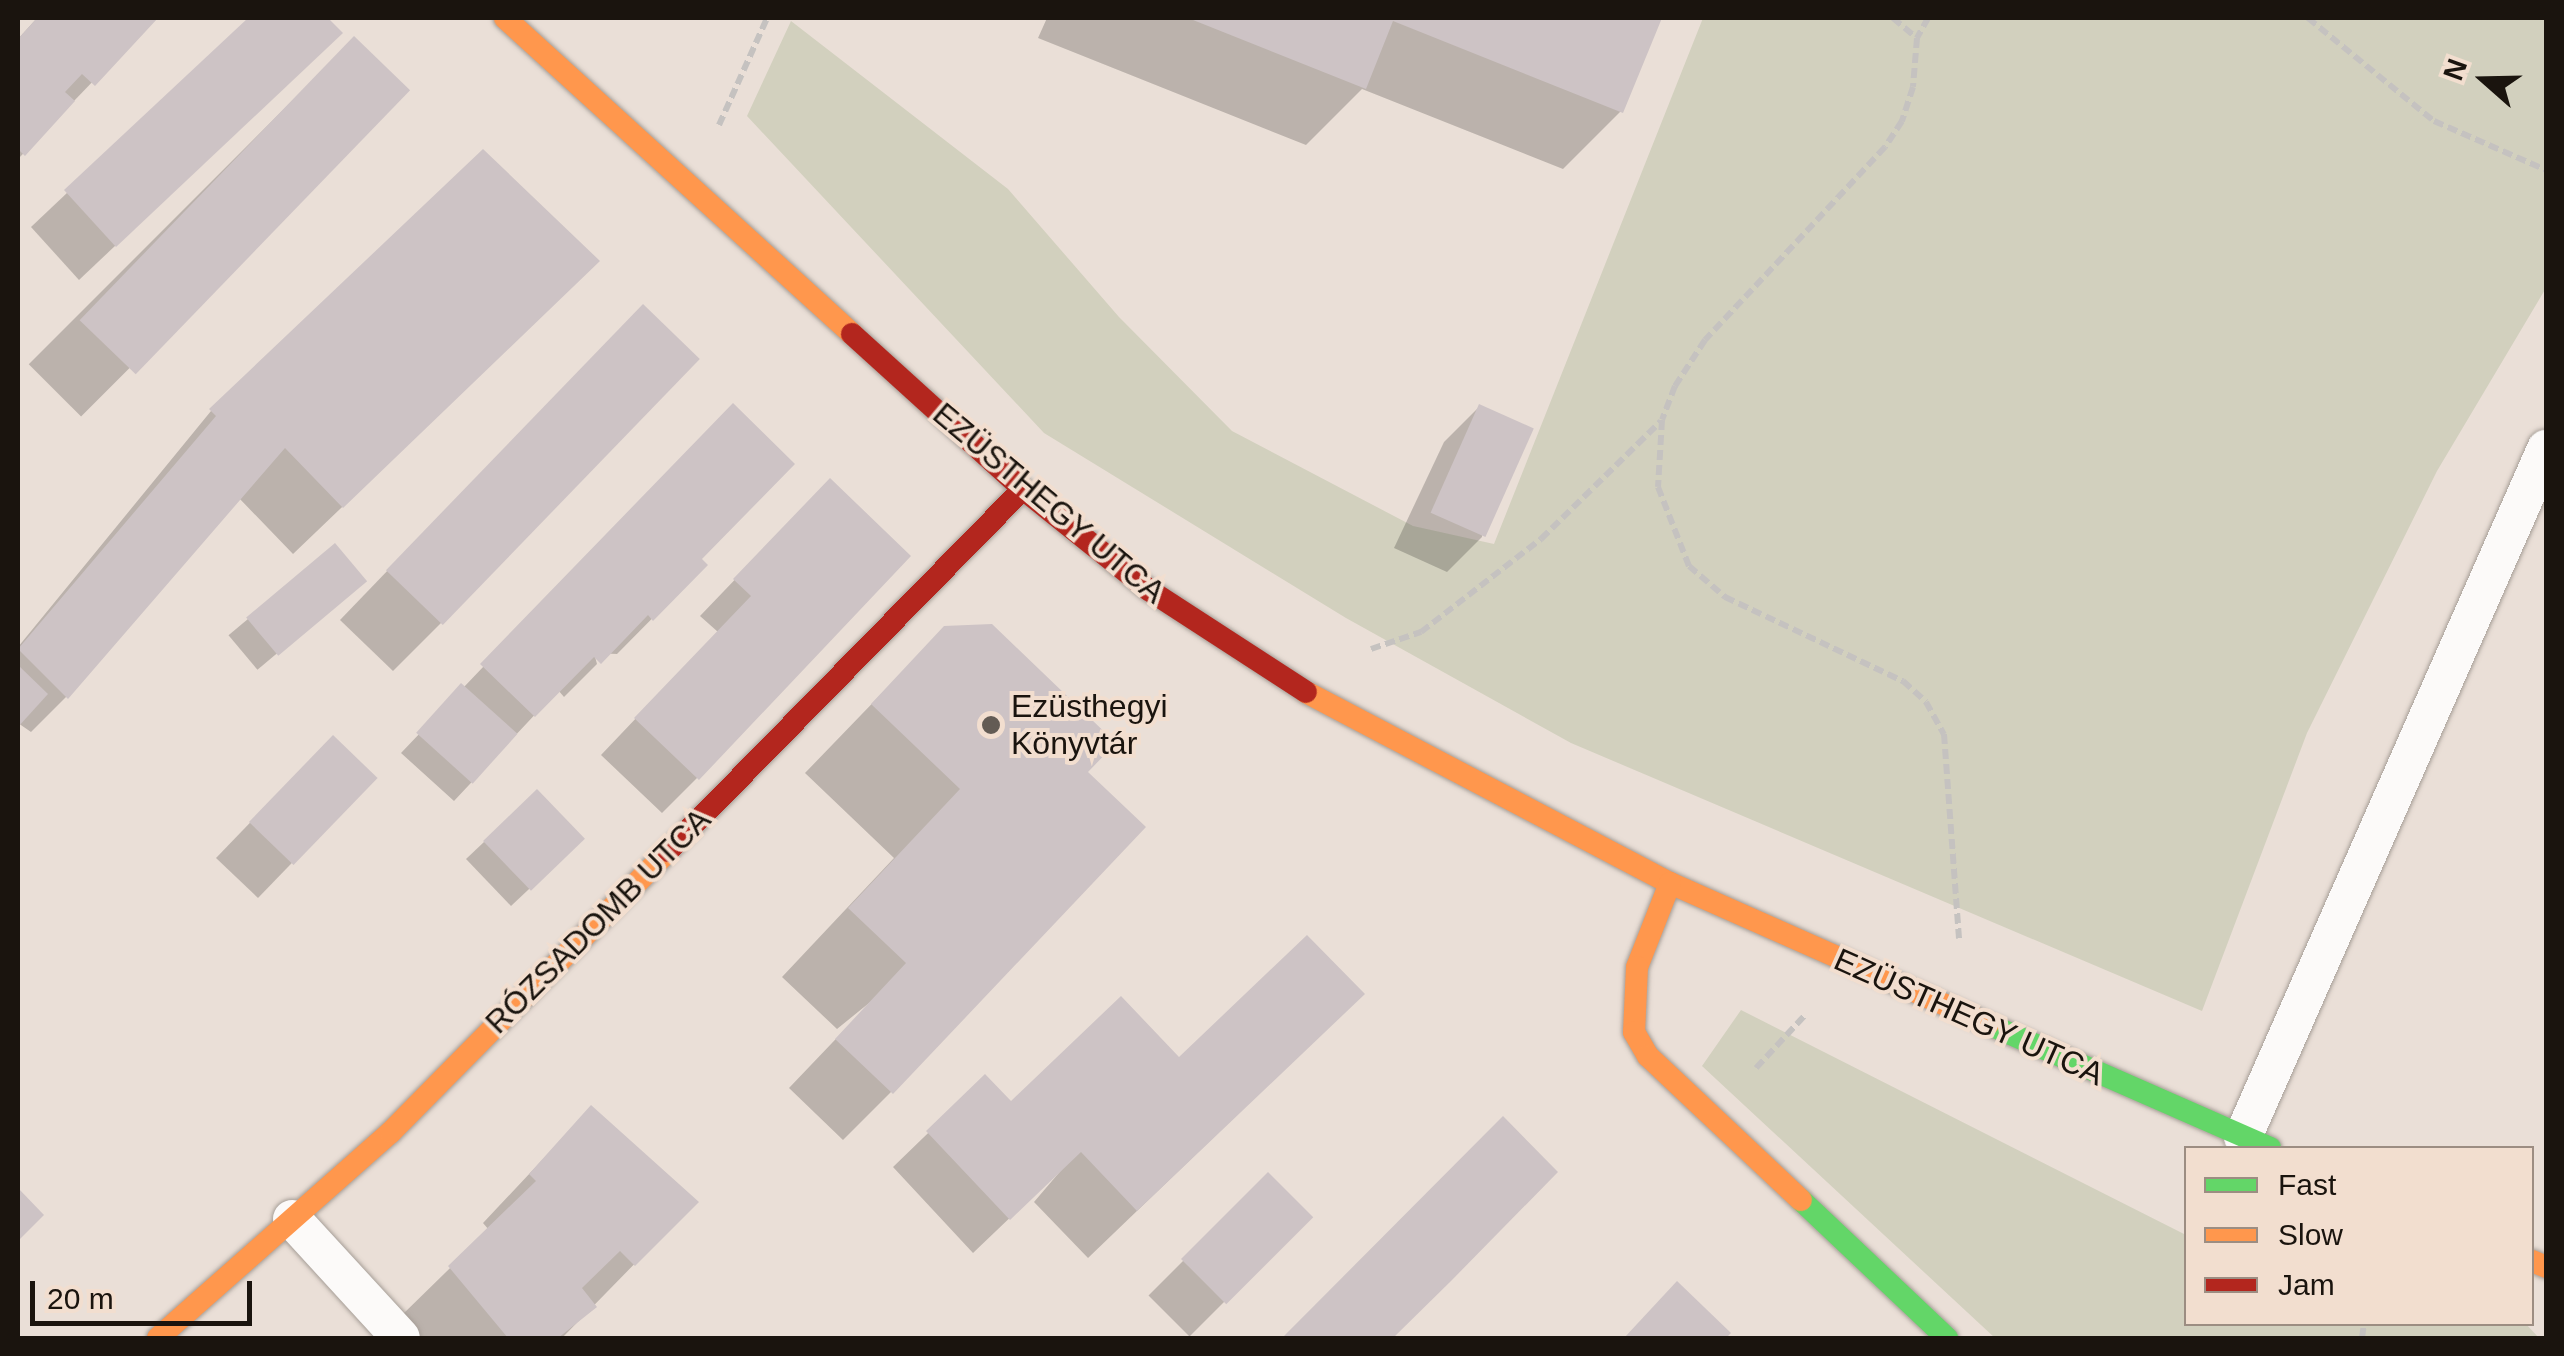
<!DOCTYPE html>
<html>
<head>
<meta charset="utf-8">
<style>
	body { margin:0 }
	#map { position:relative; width:2564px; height:1356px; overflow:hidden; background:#eadfd7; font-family:Helvetica,sans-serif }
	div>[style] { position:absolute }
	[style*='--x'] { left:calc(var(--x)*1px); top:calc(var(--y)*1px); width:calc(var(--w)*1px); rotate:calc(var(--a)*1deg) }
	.green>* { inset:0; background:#d2d0be }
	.shadow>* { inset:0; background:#0003; transform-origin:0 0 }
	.building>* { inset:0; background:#cdc3c5; transform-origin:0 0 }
	.path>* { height:6px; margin-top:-3px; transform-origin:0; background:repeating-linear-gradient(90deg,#c5c2c0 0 10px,transparent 0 15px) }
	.roads { filter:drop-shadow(0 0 2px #a69e97) drop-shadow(0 0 2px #a69e97) }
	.lane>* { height:38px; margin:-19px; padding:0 19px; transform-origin:19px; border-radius:19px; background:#fcfaf9 }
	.fast>* { height:22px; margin:-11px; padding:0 11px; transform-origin:11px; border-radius:11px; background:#63d668 }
	.slow>* { height:22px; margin:-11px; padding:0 11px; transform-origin:11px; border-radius:11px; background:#ff974d }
	.jam>* { height:22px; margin:-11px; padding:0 11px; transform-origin:11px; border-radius:11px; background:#b3261e }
	.dots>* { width:28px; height:28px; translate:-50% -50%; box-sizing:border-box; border:5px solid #f2decf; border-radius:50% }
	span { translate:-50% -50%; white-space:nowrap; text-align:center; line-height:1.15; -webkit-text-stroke:8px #f2decf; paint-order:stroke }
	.street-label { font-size:32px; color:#1a140e }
	.poi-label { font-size:32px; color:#1a140e }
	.left { translate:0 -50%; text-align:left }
	.frame { position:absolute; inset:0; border:20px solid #1a140e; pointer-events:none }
	.legend { position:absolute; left:2184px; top:1146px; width:350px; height:180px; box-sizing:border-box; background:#f2decf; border:2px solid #9c8d82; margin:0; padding:12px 18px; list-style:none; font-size:30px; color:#1a140e }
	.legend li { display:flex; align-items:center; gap:20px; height:50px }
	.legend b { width:50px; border:2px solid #9c8d82 }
	.north { position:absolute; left:2434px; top:30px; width:100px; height:100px; -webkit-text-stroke:8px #f2decf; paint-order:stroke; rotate:290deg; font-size:28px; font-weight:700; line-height:40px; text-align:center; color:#1a140e }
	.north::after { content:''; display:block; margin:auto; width:35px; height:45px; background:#1a140e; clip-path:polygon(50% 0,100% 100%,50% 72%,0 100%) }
	.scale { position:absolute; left:30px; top:1281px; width:222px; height:45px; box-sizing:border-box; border:5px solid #1a140e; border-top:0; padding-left:12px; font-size:30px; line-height:35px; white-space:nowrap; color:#1a140e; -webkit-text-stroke:8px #f2decf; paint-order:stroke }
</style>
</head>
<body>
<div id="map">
	<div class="green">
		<i style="clip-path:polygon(1703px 18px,2546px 18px,2546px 288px,2437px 471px,2307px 733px,2202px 1011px,1571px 743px,1346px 618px,1044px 433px,747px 116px,791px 21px,1008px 189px,1119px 317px,1232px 431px,1413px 526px,1494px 544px)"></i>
		<i style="clip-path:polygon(1741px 1010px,2186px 1235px,2186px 1324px,2526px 1324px,2539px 1338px,1995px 1338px,1702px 1066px)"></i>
	</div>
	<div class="shadow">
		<i style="clip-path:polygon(37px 18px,154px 18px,18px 159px,18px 39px)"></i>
		<i style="clip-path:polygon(252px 18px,325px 18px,340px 33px,79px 280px,31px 227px)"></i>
		<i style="clip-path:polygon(1047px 18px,1659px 18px,1621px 111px,1563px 169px,1362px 89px,1306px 145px,1038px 38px)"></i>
		<i style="left:354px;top:39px;width:74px;height:460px;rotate:45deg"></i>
		<i style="clip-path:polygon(549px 309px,293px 554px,237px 496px,66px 697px,31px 732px,18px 723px,18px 647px,211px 411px)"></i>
		<i style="clip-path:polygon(595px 355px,441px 623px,393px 671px,340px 620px)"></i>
		<i style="clip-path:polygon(1479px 407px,1482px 537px,1447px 572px,1394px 548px,1444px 442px)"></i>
		<i style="clip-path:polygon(698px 442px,699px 559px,705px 565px,617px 654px,594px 653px,597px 664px,564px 697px,558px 690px,454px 801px,401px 753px)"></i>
		<i style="clip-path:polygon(795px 517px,697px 778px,662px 813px,601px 755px,718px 632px,700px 616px)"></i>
		<i style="left:335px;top:546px;width:45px;height:139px;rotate:50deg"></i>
		<i style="clip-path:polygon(945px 628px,1085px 772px,891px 1092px,843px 1140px,789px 1088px,874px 999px,837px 1029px,782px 977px,894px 858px,805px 773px)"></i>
		<i style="clip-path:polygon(298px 773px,374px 778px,258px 898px,216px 858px)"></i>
		<i style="clip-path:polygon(484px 842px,563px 857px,511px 906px,466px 859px)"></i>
		<i style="clip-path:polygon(1313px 1042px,1088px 1258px,1034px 1202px,1069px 1161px,973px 1253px,893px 1167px,985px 1078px,1011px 1104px)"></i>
		<i style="clip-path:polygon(591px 1108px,695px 1202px,562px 1338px,420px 1338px,401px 1316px,489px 1230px,483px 1223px)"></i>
		<i style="clip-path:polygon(1503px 1120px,1554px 1172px,1389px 1338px,1285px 1338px)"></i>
		<i style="left:1268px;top:1176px;width:58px;height:169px;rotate:45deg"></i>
	</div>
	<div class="building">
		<i style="clip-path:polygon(37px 18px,158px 18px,95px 86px,82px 74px,65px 92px,75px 101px,25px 156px,18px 149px,18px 39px)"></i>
		<i style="clip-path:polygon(248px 18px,328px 18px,343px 33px,116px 247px,64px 190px)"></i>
		<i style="clip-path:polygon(1188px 18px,1662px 18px,1623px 113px,1393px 21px,1366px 89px)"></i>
		<i style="left:354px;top:36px;width:78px;height:395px;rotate:44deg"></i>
		<i style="clip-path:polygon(483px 149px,600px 261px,343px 508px,285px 448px,68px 699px,18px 649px,216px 416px,209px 409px)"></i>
		<i style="left:643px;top:304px;width:79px;height:370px;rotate:44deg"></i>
		<i style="clip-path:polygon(733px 403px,795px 464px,702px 559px,708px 565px,653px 621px,648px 615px,601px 664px,594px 657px,535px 717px,480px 664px)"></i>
		<i style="left:1479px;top:404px;width:60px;height:119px;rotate:24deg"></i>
		<i style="clip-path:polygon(830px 478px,911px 556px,699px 780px,634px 718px,751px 596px,733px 579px)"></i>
		<i style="left:335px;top:543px;width:50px;height:116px;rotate:50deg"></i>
		<i style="clip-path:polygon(992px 624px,1116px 743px,1088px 772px,1146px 827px,893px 1094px,835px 1039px,906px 963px,848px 908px,960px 789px,871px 704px,944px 626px)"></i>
		<i style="clip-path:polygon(18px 665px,48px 694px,18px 727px)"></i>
		<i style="left:461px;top:683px;width:76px;height:67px;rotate:42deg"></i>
		<i style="left:333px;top:735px;width:62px;height:121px;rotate:44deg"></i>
		<i style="left:537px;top:789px;width:69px;height:75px;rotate:46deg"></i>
		<i style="clip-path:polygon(1307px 935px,1365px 994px,1137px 1211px,1081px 1152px,1010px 1220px,926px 1131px,985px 1074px,1011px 1101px,1121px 996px,1179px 1057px)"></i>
		<i style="clip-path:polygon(591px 1105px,699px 1202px,635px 1266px,620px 1251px,582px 1288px,597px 1307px,558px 1338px,508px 1338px,448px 1266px,536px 1181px,529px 1174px)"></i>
		<i style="clip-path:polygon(1503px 1116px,1558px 1172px,1451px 1281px,1393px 1338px,1282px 1338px)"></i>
		<i style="left:1268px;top:1172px;width:64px;height:123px;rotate:45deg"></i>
		<i style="clip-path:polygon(18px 1188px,44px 1215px,18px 1241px)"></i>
		<i style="clip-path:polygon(1677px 1281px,1731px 1333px,1726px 1338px,1624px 1338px)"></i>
	</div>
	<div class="path">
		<i style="--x:1893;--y:18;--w:31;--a:40"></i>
		<i style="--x:1928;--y:18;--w:23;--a:119"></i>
		<i style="--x:1917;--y:38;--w:49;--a:94.7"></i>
		<i style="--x:1913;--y:87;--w:36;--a:108"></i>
		<i style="--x:1902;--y:121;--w:31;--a:123"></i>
		<i style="--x:1885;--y:147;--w:264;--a:133"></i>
		<i style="--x:1705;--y:340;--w:55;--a:123.1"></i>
		<i style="--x:1675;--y:386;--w:36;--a:111"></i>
		<i style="--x:1662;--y:420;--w:67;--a:93.4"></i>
		<i style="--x:1658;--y:487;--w:85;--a:68.6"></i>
		<i style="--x:1689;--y:566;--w:48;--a:40.7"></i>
		<i style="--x:1725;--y:597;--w:197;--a:25.3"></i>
		<i style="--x:1903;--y:681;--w:31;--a:42"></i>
		<i style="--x:1926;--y:702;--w:37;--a:61"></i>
		<i style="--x:1944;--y:734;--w:205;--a:85.8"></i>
		<i style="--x:2308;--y:18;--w:163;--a:39.3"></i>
		<i style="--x:2434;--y:121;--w:122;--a:23.6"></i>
		<i style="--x:719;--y:125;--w:117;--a:-65.8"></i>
		<i style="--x:1371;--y:649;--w:53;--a:-18.8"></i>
		<i style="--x:1421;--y:632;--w:152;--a:-37.8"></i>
		<i style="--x:1541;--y:539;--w:168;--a:-44.5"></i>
		<i style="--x:1756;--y:1068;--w:72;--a:-47.2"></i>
		<i style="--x:2362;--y:1338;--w:14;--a:-82"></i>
	</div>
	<div class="roads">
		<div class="lane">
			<i style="--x:2243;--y:1137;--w:752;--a:-66.23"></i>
			<i style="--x:292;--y:1219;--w:161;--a:47.5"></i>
		</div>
		<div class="fast">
			<i style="--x:1988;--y:1024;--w:308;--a:23.7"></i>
			<i style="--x:1801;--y:1200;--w:201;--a:43.4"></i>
		</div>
		<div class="slow">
			<i style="--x:505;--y:18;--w:469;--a:42.3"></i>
			<i style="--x:1306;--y:692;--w:411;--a:27.7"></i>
			<i style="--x:1670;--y:883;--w:348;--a:23.9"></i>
			<i style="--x:1670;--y:883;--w:90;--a:111.4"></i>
			<i style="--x:1637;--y:967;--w:65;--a:92.6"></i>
			<i style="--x:1634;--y:1032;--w:28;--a:60"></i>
			<i style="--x:1648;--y:1056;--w:210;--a:43.3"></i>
			<i style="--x:2532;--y:1261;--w:15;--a:23"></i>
			<i style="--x:158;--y:1338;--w:311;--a:-41.5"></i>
			<i style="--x:391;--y:1132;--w:395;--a:-45.4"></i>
		</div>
		<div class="jam">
			<i style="--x:852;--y:334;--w:231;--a:42.2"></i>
			<i style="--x:1023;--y:489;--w:161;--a:38.7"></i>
			<i style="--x:1149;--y:590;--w:187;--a:33"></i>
			<i style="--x:668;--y:851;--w:507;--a:-45.56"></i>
		</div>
	</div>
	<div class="dots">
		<i style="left:991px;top:725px;background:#635b54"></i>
	</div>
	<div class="street-label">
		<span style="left:1049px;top:503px;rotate:40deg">EZÜSTHEGY UTCA</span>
		<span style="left:598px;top:921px;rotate:-45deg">RÓZSADOMB UTCA</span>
		<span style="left:1969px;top:1017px;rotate:24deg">EZÜSTHEGY UTCA</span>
	</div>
	<div class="poi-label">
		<span class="left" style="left:1011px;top:725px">Ezüsthegyi<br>Könyvtár</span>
	</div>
	<div class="frame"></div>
	<ul class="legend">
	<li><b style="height:12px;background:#63d668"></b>Fast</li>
	<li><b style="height:12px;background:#ff974d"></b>Slow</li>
	<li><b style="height:12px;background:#b3261e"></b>Jam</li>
	</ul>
	<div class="north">N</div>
	<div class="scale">20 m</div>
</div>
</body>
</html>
